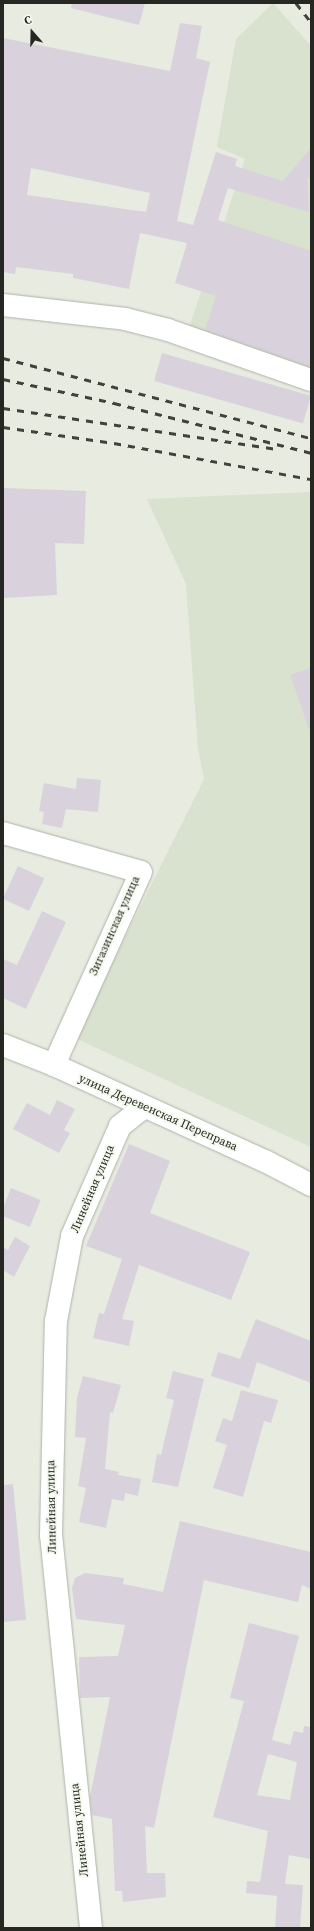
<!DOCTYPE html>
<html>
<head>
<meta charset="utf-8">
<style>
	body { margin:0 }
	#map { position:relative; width:314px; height:1931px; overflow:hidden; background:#e7ebe0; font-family:"Source Serif 4",serif }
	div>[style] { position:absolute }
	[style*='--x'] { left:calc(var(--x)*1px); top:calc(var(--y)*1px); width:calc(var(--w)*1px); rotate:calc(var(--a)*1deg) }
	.built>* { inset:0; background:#d9e1cf }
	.building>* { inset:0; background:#d9d2dc; transform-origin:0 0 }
	.roads { filter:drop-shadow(0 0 1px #aeb2a8) drop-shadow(0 0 1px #aeb2a8) }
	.minor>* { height:22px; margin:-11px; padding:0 11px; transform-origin:11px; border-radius:11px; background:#fff }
	.rail>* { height:3px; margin-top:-1.5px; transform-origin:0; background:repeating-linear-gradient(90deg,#41423d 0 7px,transparent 0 14px) }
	span { translate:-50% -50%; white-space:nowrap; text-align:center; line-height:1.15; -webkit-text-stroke:3.5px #f4f9ed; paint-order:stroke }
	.street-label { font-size:12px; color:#262723 }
	.frame { position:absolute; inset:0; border:4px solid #262723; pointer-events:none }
	.north { position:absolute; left:12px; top:12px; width:40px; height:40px; -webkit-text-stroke:3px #f4f9ed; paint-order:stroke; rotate:340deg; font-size:11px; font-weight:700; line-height:16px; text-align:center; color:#262723 }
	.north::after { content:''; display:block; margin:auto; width:14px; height:18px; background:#262723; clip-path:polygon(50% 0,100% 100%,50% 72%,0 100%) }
</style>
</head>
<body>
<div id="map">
	<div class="built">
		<i style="clip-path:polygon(273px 3px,311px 46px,311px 375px,188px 331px,245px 159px,217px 147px,236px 39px)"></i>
		<i style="clip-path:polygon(311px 492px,311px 1147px,75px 1038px,204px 779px,198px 748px,186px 584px,147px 499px)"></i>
	</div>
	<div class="building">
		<i style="clip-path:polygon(72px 3px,145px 3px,139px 25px,71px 8px)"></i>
		<i style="clip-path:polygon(evenodd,180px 23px,202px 26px,196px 58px,210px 62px,177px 221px,193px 225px,216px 152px,237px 159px,235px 166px,283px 181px,311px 148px,311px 180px,307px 177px,309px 212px,228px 188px,218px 220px,311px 251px,311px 367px,205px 330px,216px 296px,175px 283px,187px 243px,140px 233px,129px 289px,73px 278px,73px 274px,16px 267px,15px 274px,3px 272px,3px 38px,170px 71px,180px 23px,31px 168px,150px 193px,146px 212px,27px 195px,31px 168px)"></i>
		<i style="left:162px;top:353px;width:155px;height:29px;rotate:16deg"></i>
		<i style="clip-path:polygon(3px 488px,86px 491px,84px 544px,55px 543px,57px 595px,3px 598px)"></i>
		<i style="clip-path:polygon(311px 668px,311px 728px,309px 729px,290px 675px)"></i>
		<i style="clip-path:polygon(77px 778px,101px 780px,98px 812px,66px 809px,62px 828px,42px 824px,44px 812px,39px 811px,44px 783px,76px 789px)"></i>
		<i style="left:18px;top:866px;width:29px;height:36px;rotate:25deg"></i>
		<i style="clip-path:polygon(42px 911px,66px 922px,26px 1009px,3px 998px,3px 959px,17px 965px)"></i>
		<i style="clip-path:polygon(57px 1100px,75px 1109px,64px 1130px,70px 1133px,59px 1153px,13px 1129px,27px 1103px,50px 1115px)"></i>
		<i style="clip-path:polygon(129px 1144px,170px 1161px,150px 1213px,250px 1252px,231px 1300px,139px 1265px,122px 1319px,134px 1321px,129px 1346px,93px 1338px,99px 1313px,104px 1314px,122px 1259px,86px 1246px)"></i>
		<i style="left:11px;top:1188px;width:32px;height:29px;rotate:22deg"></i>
		<i style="clip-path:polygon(15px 1237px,30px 1246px,14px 1277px,3px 1270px,3px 1247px,8px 1250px)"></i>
		<i style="clip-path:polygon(256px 1319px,311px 1341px,311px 1383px,257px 1362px,249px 1388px,211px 1376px,218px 1352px,240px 1359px)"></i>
		<i style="clip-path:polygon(173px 1371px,204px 1379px,178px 1487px,152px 1482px,157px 1454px,161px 1455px,174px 1400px,166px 1398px)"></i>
		<i style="clip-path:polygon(83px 1376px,121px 1385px,113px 1413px,110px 1412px,105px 1469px,119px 1472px,118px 1475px,141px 1479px,138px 1496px,125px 1493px,124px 1501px,112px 1499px,106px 1528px,79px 1522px,86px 1488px,78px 1486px,86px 1438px,75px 1437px,77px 1398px)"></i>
		<i style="clip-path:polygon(241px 1390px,278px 1400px,271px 1423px,264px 1421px,243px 1497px,213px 1488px,227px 1445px,215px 1441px,223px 1418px,232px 1421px)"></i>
		<i style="clip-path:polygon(13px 1484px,26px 1620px,3px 1622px,3px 1485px)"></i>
		<i style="clip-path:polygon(180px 1521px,311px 1552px,311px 1589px,302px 1585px,298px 1602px,204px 1580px,154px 1828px,145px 1826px,147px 1873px,165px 1873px,166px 1897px,123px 1902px,122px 1891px,115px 1891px,112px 1819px,92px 1815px,90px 1797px,110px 1697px,80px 1698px,79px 1657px,118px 1656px,125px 1625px,76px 1619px,72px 1588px,75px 1578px,85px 1573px,124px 1578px,123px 1584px,163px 1592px)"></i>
		<i style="clip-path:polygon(evenodd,249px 1623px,299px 1636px,272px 1740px,290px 1745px,294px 1731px,303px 1733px,304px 1726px,311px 1727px,311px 1850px,310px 1859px,289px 1855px,285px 1884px,303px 1885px,300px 1928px,275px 1928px,277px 1896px,246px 1893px,247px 1881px,260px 1882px,268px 1831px,213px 1817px,244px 1701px,230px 1698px,249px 1623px,268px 1754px,297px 1762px,290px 1800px,257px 1795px,268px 1754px)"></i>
	</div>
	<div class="roads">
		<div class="minor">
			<i style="--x:3;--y:305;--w:123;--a:6.5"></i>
			<i style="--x:125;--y:319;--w:44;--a:14.3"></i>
			<i style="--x:168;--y:330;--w:151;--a:19.3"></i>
			<i style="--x:3;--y:833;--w:143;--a:15.8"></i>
			<i style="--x:141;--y:872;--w:212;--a:114.3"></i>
			<i style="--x:3;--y:1045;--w:55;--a:21.4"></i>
			<i style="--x:54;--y:1065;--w:232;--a:24.5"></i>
			<i style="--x:265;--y:1161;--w:52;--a:27.6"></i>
			<i style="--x:91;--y:1928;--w:395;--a:-95.8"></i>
			<i style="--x:51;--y:1535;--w:214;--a:-88.7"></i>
			<i style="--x:56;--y:1321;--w:86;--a:-79.3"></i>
			<i style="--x:72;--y:1236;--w:120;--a:-66.4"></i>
			<i style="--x:120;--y:1126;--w:31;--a:-38"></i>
		</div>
	</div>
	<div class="rail">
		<i style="--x:296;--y:3;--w:24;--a:52"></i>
		<i style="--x:3;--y:358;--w:318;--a:14.6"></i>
		<i style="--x:3;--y:379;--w:114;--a:12.2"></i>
		<i style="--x:114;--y:403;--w:203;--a:14.2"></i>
		<i style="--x:3;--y:408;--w:277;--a:8.5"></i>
		<i style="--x:3;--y:427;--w:112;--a:8.2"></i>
		<i style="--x:114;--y:443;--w:200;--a:10.4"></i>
	</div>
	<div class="street-label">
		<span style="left:115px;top:926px;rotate:-66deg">Зигазинская улица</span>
		<span style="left:158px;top:1113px;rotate:24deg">улица Деревенская Переправа</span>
		<span style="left:93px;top:1189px;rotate:-67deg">Линейная улица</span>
		<span style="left:52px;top:1507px;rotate:-91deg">Линейная улица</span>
		<span style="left:80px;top:1830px;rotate:-96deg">Линейная улица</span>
	</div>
	<div class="frame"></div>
	<div class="north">С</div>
</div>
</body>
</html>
